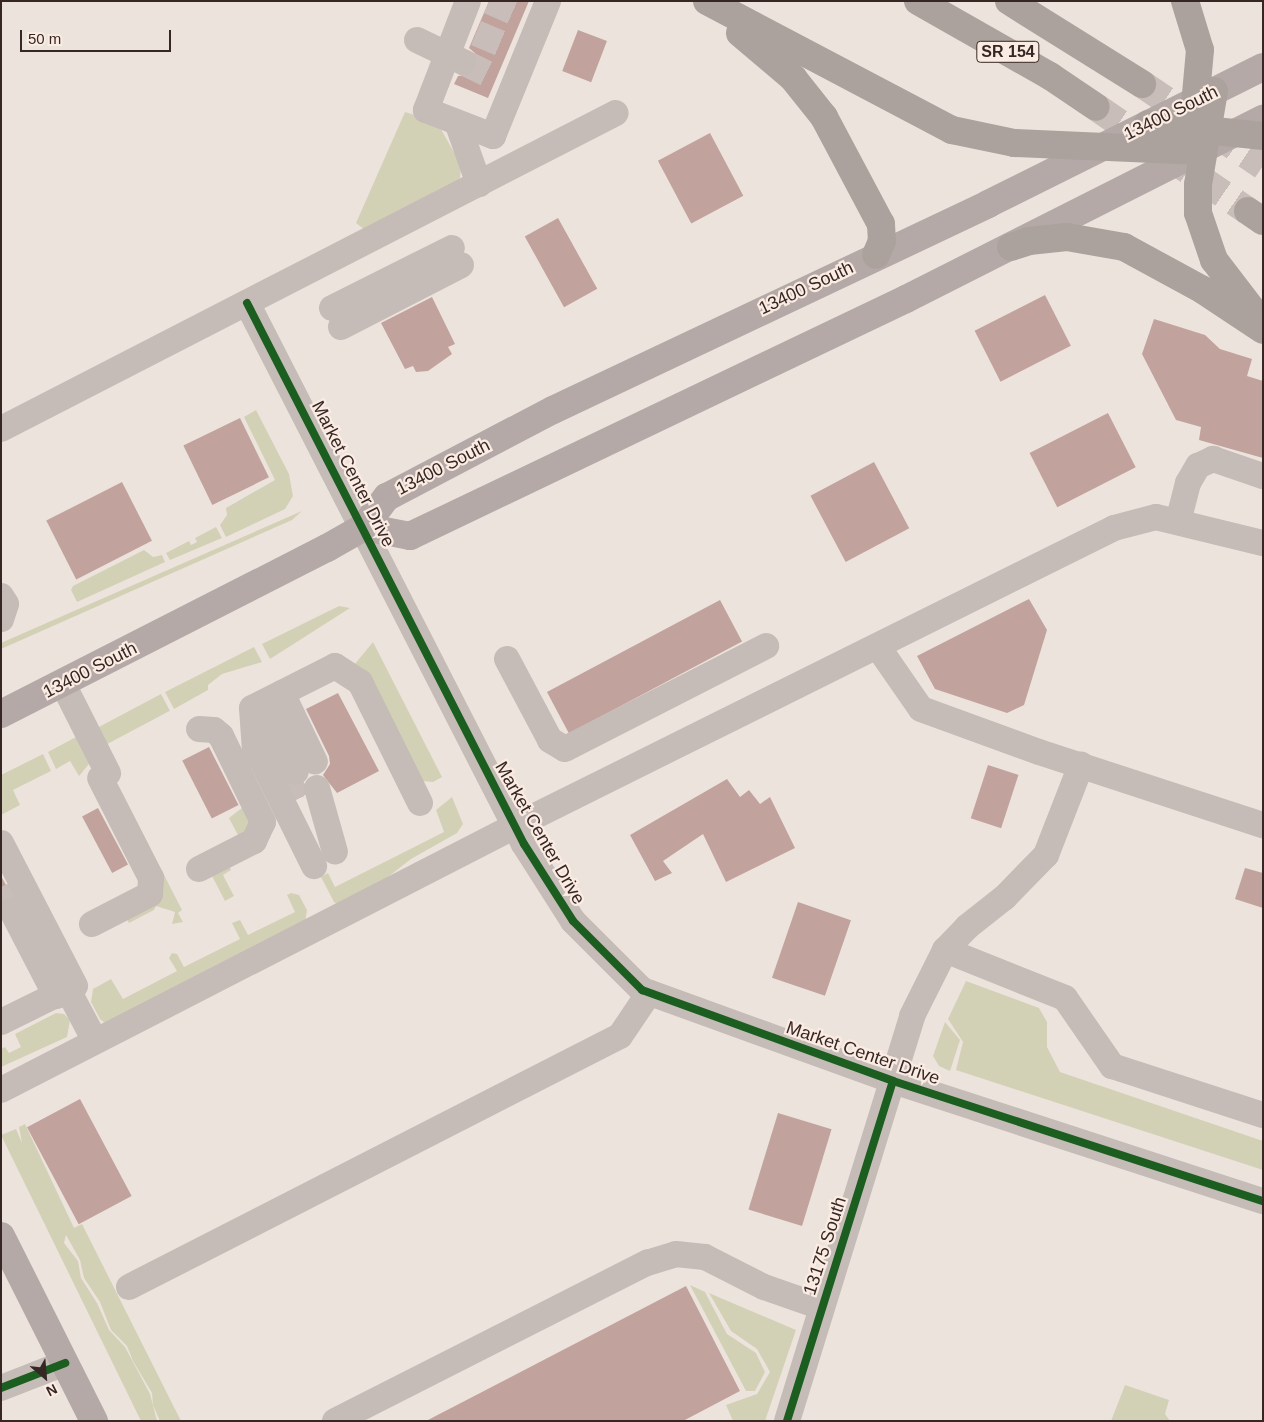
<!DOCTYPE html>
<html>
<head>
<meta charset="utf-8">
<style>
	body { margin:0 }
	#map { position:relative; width:1264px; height:1422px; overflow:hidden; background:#ede3dd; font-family:Helvetica,sans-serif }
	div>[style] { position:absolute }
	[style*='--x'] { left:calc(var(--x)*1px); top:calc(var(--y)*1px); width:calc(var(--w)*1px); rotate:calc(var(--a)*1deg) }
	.green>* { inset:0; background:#d2d1b6; transform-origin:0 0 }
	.building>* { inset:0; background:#c2a29d; transform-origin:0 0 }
	.minor-tunnel>* { height:26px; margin-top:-13px; transform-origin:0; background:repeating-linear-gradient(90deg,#c8bdb8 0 26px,transparent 0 39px) }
	.highway-tunnel>* { height:28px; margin-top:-14px; transform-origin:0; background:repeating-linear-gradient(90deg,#c8bdb8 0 28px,transparent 0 42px) }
	.minor>* { height:26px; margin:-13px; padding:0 13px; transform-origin:13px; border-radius:13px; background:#c5bbb7 }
	.major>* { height:28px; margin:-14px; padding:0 14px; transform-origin:14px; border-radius:14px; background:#b4a9a6 }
	.highway>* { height:28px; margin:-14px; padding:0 14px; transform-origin:14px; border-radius:14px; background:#aca29d }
	.cycleway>* { height:8px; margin:-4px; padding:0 4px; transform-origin:4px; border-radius:4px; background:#1b5e20 }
	span { translate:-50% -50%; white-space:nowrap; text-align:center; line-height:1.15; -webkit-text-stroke:4.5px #fbece3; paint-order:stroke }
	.shield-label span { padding:1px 4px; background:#fbece3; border:1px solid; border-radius:4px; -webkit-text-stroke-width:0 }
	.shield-label { font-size:16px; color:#362725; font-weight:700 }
	.street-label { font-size:18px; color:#362725 }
	.frame { position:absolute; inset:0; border:2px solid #362725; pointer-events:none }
	.north { position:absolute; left:20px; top:1352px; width:50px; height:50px; -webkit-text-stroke:4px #fbece3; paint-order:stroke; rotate:153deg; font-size:14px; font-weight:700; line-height:20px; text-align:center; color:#362725 }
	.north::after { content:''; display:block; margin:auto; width:18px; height:22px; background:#362725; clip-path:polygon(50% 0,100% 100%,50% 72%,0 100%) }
	.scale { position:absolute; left:20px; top:30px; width:151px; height:22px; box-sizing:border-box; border:2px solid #362725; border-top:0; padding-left:6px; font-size:15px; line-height:18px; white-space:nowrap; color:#362725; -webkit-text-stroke:4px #fbece3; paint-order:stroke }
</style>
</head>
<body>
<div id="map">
	<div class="green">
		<i style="clip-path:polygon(405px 112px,437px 122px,461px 165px,460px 180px,365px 230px,356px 223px)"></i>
		<i style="clip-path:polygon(256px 410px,289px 474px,293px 496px,285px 509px,226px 537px,220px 525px,227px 515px,226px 508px,275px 480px,244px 417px)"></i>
		<i style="clip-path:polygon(302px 511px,292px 520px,1px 649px,1px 643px,10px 639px)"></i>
		<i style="clip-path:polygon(216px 527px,222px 538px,170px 560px,166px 553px,189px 541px,191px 545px,197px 542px,195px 538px)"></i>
		<i style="clip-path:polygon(144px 550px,153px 557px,162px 555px,165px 562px,77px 602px,71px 590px,73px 586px)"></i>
		<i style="clip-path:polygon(339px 606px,350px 608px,270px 659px,262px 644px)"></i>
		<i style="clip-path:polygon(373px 642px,442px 777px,433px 782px,422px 781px,354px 665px)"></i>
		<i style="clip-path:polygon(254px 647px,262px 662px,222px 674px,208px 685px,208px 690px,174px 709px,165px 692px)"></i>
		<i style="left:161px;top:694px;width:19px;height:72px;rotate:62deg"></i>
		<i style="clip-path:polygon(76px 737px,89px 764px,79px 776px,70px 761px,56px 769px,48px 752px)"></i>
		<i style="clip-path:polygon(43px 754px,51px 771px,13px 790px,20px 805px,1px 815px,1px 775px)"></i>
		<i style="clip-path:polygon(122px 793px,182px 910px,178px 913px,183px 922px,172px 924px,175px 912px,156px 906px,154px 910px,129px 923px,124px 914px,151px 900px,117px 795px)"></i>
		<i style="clip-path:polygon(452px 797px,463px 824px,457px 833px,411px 859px,375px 887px,337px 904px,334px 902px,321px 877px,328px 873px,335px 887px,444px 832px,436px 810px)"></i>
		<i style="clip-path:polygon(247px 804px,256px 822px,241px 841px,229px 818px)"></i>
		<i style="clip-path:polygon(229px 866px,231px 870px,223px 875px,234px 896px,225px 901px,212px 876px)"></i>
		<i style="clip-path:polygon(291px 893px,299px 895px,307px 910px,305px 923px,105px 1023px,100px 1019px,91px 1002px,93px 989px,111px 979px,123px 999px,177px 971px,169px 958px,172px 953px,177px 954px,184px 967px,240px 939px,232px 923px,240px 920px,248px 935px,295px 912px,287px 895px)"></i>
		<i style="clip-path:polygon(966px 981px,1039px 1008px,1047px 1022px,1047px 1047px,1060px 1072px,1263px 1141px,1263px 1170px,956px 1070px,963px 1042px,948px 1019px)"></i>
		<i style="clip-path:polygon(56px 1013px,64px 1014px,70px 1020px,67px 1037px,1px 1067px,1px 1049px,5px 1047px,9px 1053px,21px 1047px,15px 1034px)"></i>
		<i style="clip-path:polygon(945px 1022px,960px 1040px,950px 1071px,939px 1066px,933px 1056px)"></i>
		<i style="clip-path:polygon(25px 1124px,74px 1228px,82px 1224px,181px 1421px,160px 1421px,153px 1405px,152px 1393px,133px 1361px,127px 1346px,111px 1330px,100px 1302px,84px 1278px,80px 1260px,66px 1235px,64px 1243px,78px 1261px,81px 1278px,97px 1303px,109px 1330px,125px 1347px,150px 1394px,157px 1421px,141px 1421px,1px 1135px,16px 1129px,22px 1143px,19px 1127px)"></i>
		<i style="clip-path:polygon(690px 1285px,705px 1292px,727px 1334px,756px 1353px,765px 1372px,755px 1391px,746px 1391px)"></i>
		<i style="clip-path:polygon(709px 1293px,796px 1330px,765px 1421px,733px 1421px,726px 1405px,757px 1394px,770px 1372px,757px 1349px,731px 1331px)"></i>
		<i style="clip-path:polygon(1125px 1385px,1169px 1400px,1165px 1414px,1170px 1421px,1111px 1421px)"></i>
	</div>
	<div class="building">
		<i style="clip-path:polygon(489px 1px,529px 1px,488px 98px,454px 84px,458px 76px,471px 75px,477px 68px,476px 54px,469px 48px)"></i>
		<i style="left:578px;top:30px;width:31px;height:44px;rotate:21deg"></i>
		<i style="left:710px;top:133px;width:71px;height:59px;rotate:62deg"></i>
		<i style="left:558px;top:218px;width:81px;height:38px;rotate:61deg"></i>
		<i style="left:1045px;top:295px;width:57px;height:79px;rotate:63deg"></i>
		<i style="clip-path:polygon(432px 297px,455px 344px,448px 347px,452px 354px,428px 371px,416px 372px,413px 366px,405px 369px,381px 323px)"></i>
		<i style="clip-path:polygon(1154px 319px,1205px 335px,1220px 349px,1252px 359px,1247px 376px,1263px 381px,1263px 458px,1199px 440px,1201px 427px,1176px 420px,1142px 354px)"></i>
		<i style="left:1108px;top:413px;width:61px;height:88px;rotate:63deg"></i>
		<i style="left:240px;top:418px;width:66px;height:63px;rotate:64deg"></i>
		<i style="left:874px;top:462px;width:75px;height:72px;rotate:62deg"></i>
		<i style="left:122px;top:482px;width:66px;height:85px;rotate:63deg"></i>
		<i style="clip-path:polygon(1029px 599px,1047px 630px,1024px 705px,1007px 713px,935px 689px,917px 656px)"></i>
		<i style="left:720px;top:600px;width:47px;height:196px;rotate:62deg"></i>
		<i style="clip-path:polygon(338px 693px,379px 771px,337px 793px,323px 775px,330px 764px,329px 756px,306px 709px)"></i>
		<i style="left:209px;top:747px;width:65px;height:30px;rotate:63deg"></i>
		<i style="left:988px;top:765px;width:32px;height:56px;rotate:18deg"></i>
		<i style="clip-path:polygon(727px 779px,740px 797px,749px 790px,760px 804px,770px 797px,795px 848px,726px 882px,703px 834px,663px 861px,672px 873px,655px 881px,630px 835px)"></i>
		<i style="clip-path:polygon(291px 786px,302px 786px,304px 796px,297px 799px)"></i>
		<i style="left:98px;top:808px;width:64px;height:18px;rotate:62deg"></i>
		<i style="clip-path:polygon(1245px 868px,1263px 873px,1263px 908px,1235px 899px)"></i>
		<i style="clip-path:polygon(1px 876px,12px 896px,1px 901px)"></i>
		<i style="left:798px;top:902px;width:56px;height:80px;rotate:19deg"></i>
		<i style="left:80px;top:1099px;width:110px;height:60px;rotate:62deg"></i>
		<i style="left:778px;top:1113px;width:56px;height:101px;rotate:17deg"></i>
		<i style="clip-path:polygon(686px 1286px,740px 1391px,683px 1421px,426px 1421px)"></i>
	</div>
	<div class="minor-tunnel">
		<i style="--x:489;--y:1;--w:37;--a:24"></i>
		<i style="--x:476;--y:33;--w:36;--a:23"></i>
		<i style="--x:463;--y:62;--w:37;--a:26"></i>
		<i style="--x:286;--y:777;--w:25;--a:61"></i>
		<i style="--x:1;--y:887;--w:26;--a:65"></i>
	</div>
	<div class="highway-tunnel">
		<i style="--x:1142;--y:84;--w:146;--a:34.1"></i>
		<i style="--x:1096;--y:107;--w:184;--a:34.4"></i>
	</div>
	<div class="minor">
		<i style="--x:468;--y:1;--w:117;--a:111.1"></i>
		<i style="--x:426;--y:110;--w:72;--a:21.2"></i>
		<i style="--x:493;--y:136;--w:146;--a:-67.8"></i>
		<i style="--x:417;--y:40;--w:51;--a:25.6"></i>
		<i style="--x:458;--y:125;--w:63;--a:70.4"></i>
		<i style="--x:247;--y:303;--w:608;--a:62.89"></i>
		<i style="--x:524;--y:844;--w:91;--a:57.5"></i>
		<i style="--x:573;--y:921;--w:98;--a:45"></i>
		<i style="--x:642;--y:990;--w:267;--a:19.9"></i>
		<i style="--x:893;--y:1081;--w:389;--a:18"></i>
		<i style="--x:332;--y:308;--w:134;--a:-26.6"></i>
		<i style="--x:341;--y:327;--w:135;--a:-27.3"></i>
		<i style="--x:1;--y:429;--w:691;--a:-27.2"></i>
		<i style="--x:1178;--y:522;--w:40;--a:-75.6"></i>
		<i style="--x:1188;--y:483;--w:20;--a:-60"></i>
		<i style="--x:1198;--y:466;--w:17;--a:-25"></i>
		<i style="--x:1213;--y:459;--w:53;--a:18.8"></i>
		<i style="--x:1;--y:596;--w:9;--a:58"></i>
		<i style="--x:6;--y:604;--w:16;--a:108"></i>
		<i style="--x:878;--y:647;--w:75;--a:55.3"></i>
		<i style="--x:921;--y:709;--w:126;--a:20"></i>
		<i style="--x:1039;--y:752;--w:236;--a:18.1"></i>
		<i style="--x:507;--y:659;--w:92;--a:62"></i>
		<i style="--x:550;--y:740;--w:17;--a:31"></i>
		<i style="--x:565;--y:749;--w:226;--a:-27.1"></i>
		<i style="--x:63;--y:684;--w:100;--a:63.2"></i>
		<i style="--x:282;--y:693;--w:76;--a:64.4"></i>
		<i style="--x:261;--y:704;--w:76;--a:62.8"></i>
		<i style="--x:252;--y:708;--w:93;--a:-26.8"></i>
		<i style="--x:335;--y:666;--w:30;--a:33"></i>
		<i style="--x:360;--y:682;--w:135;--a:63.6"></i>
		<i style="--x:252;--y:708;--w:39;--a:86"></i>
		<i style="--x:255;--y:747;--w:133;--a:63.6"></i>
		<i style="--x:317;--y:788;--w:66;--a:74.3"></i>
		<i style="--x:1;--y:843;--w:161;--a:62.6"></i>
		<i style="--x:199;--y:869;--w:62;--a:-27"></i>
		<i style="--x:254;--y:841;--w:21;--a:-65"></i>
		<i style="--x:263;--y:822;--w:96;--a:-116"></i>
		<i style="--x:221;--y:736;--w:9;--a:-139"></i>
		<i style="--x:214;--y:730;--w:15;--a:-176"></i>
		<i style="--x:12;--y:911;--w:96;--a:62.6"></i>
		<i style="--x:92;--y:924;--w:65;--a:-27.3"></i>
		<i style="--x:150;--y:894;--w:16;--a:-86"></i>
		<i style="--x:151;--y:878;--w:112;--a:-117"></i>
		<i style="--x:945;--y:950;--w:129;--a:21.8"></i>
		<i style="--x:1065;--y:998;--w:83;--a:55.3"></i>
		<i style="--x:1112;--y:1066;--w:159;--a:18"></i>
		<i style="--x:59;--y:973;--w:77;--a:62.1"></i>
		<i style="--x:1;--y:1022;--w:75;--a:-26.2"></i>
		<i style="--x:1;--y:1090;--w:578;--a:-27.19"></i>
		<i style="--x:515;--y:826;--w:669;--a:-26.45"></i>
		<i style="--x:1114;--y:528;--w:43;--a:-14.7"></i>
		<i style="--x:1156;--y:517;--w:110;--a:13.7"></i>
		<i style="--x:129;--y:1287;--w:551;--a:-27.08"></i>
		<i style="--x:620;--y:1036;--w:52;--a:-56"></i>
		<i style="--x:1;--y:1388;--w:69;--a:-21.3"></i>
		<i style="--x:335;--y:1421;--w:350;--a:-26.9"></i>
		<i style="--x:647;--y:1263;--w:30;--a:-17"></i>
		<i style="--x:676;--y:1254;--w:29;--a:6"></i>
		<i style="--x:705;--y:1257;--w:66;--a:27"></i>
		<i style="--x:764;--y:1287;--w:60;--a:19.3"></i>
		<i style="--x:787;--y:1421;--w:424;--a:-72.8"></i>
		<i style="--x:912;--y:1016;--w:74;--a:-63.4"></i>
		<i style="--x:945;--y:950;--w:32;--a:-46"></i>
		<i style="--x:967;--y:927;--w:48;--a:-38.3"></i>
		<i style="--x:1005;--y:897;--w:59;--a:-45.7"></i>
		<i style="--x:1046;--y:855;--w:97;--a:-68.7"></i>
	</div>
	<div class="major">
		<i style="--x:364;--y:527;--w:47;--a:11.1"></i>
		<i style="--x:410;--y:536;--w:550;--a:-25.54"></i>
		<i style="--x:906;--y:299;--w:400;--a:-26.8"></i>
		<i style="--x:1;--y:714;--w:366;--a:-27"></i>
		<i style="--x:327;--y:548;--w:43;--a:-29.6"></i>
		<i style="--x:364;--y:527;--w:38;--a:-53"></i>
		<i style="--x:387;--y:497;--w:187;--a:-27.7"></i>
		<i style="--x:553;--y:410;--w:481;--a:-25.3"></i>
		<i style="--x:988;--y:204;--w:307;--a:-26.5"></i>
		<i style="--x:1;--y:1236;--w:207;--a:63.3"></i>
	</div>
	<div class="highway">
		<i style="--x:707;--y:1;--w:277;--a:27.8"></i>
		<i style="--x:952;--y:130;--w:63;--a:11.8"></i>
		<i style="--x:1014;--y:143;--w:186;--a:2.5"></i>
		<i style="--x:918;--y:1;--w:152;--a:29.6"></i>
		<i style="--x:1050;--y:76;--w:55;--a:34"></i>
		<i style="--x:1009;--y:1;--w:157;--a:32"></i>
		<i style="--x:1185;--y:1;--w:51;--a:73"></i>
		<i style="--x:1200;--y:50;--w:66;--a:95.2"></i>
		<i style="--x:740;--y:33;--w:70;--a:40.3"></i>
		<i style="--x:793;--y:78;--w:50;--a:51.5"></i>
		<i style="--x:824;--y:117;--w:121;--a:62"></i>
		<i style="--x:881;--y:224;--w:17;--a:87"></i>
		<i style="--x:882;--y:241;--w:15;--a:113"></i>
		<i style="--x:1214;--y:91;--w:95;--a:99.7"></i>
		<i style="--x:1198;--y:185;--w:28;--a:90"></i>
		<i style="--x:1198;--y:213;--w:50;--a:71.2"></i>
		<i style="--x:1214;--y:260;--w:71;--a:52.5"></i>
		<i style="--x:1148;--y:124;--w:116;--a:6"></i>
		<i style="--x:1248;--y:211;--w:18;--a:34"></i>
		<i style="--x:1011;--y:247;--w:19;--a:-18"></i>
		<i style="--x:1029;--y:241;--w:38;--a:-6"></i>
		<i style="--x:1067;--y:237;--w:58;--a:10"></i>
		<i style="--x:1124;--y:247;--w:90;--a:28.6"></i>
		<i style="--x:1203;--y:290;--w:72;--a:33.7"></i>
	</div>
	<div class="cycleway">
		<i style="--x:247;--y:303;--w:608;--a:62.89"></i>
		<i style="--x:524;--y:844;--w:91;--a:57.5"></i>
		<i style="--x:573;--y:921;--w:98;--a:45"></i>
		<i style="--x:642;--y:990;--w:267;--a:19.9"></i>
		<i style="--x:893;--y:1081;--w:389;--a:18"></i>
		<i style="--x:1;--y:1388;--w:69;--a:-21.3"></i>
		<i style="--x:787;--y:1421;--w:356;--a:-72.7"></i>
	</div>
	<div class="shield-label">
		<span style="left:1008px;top:52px">SR 154</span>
	</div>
	<div class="street-label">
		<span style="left:1171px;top:113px;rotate:-26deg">13400 South</span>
		<span style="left:806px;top:288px;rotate:-25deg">13400 South</span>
		<span style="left:443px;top:467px;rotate:-27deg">13400 South</span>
		<span style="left:353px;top:474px;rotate:63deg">Market Center Drive</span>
		<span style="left:90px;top:670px;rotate:-27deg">13400 South</span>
		<span style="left:540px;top:833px;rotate:60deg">Market Center Drive</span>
		<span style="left:863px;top:1053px;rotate:19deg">Market Center Drive</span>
		<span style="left:825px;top:1246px;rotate:-72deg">13175 South</span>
	</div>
	<div class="frame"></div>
	<div class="north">N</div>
	<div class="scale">50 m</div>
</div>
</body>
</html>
